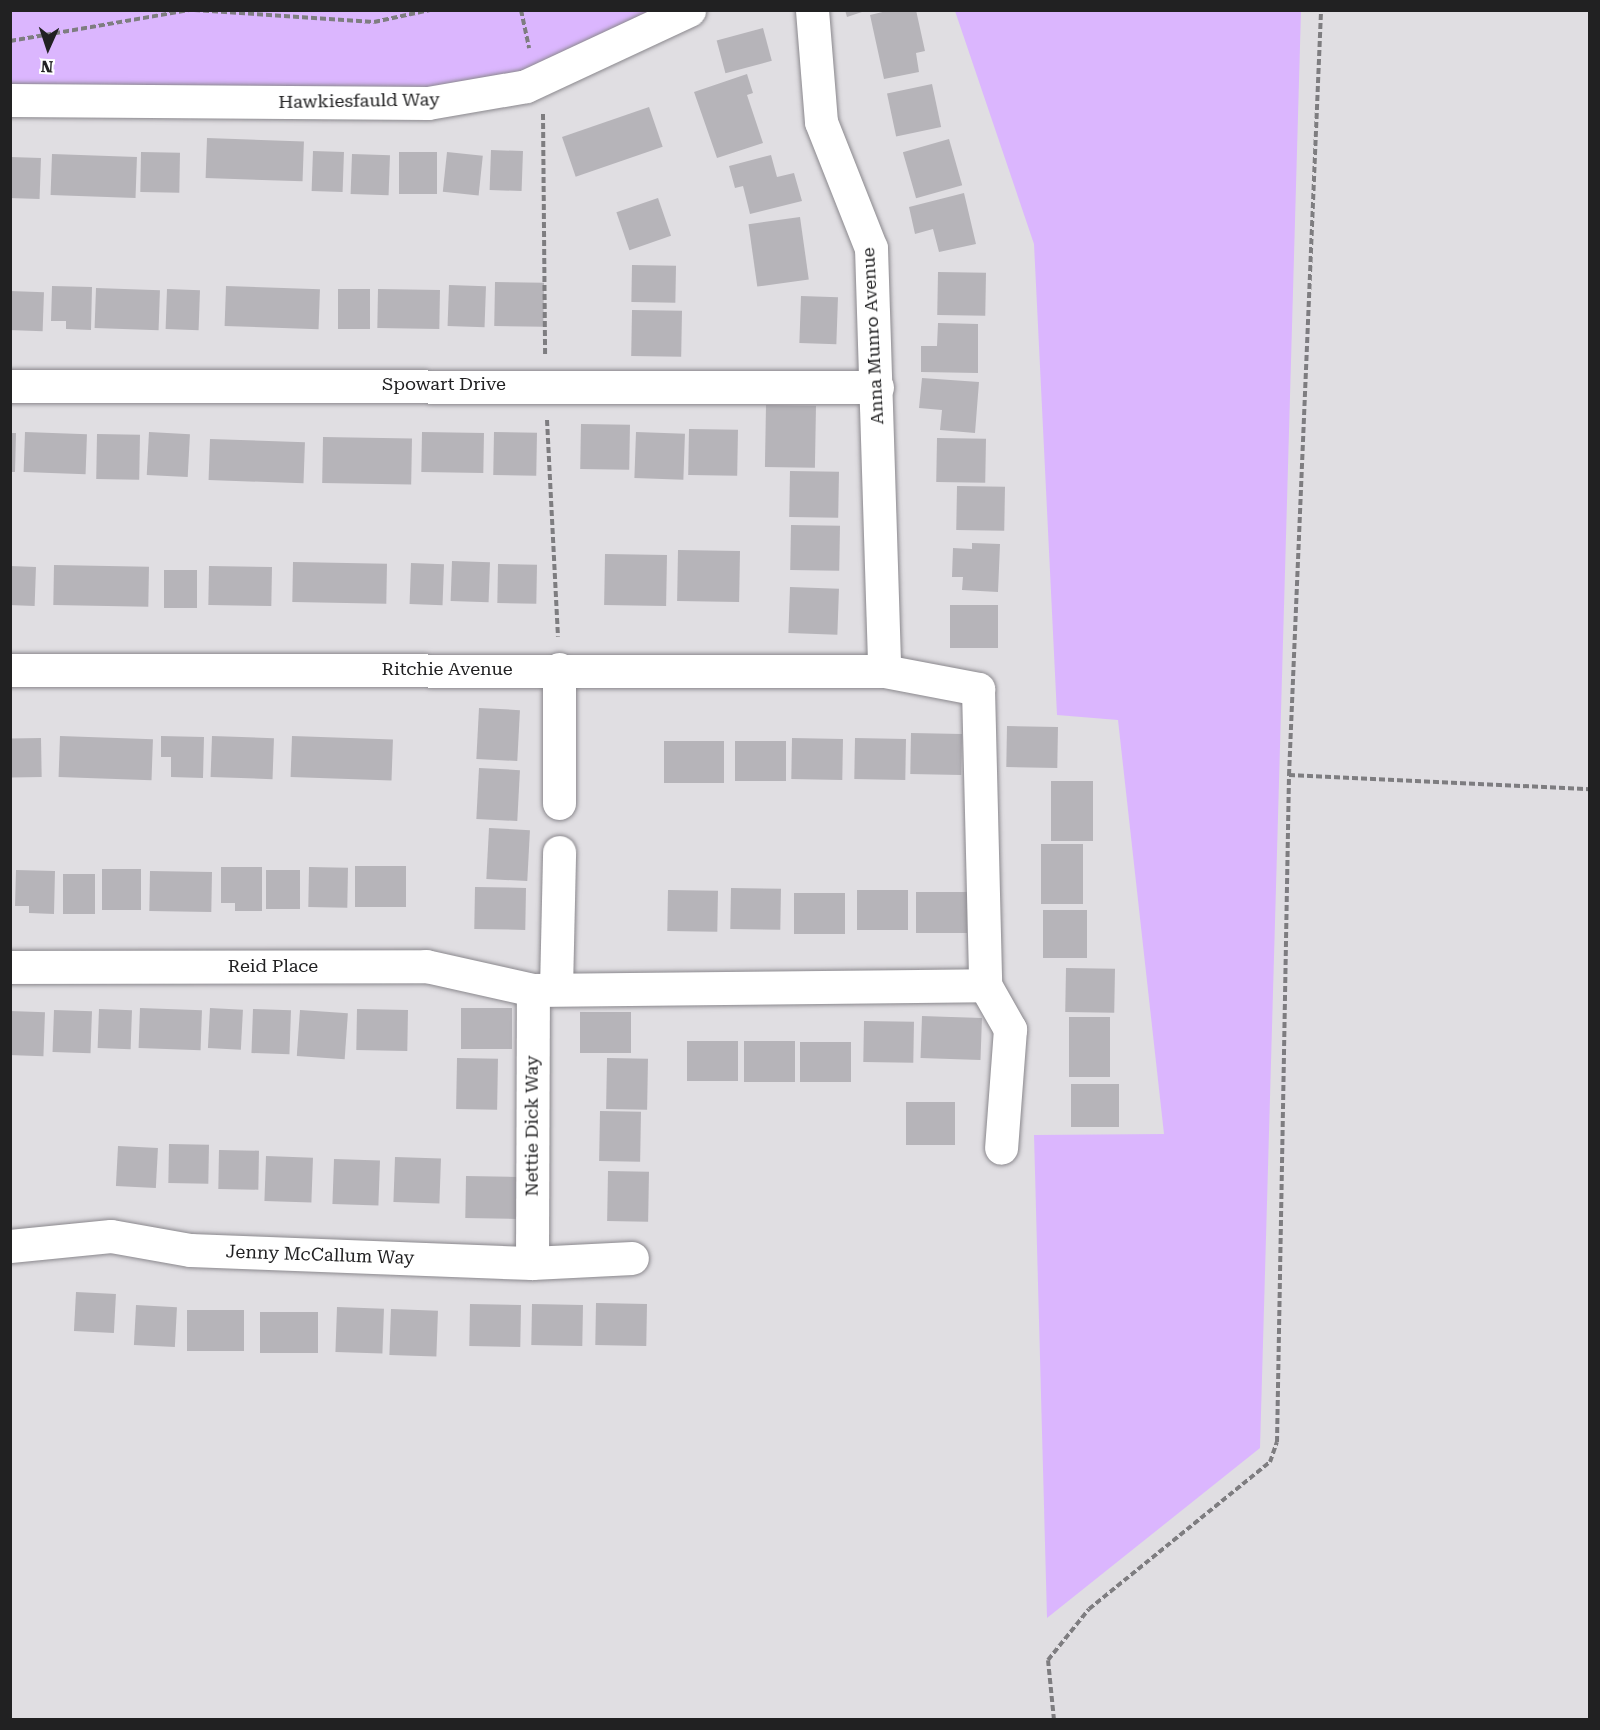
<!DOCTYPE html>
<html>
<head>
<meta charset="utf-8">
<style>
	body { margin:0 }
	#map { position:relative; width:1600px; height:1730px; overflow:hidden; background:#e0dee2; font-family:"Roboto Serif",serif }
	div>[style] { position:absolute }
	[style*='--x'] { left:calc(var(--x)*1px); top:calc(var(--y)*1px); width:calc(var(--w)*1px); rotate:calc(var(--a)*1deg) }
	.green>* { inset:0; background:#dbb6fe }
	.building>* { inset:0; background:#b6b4b9; transform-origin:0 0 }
	.path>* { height:4px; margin-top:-2px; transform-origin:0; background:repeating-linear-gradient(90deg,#7e7d80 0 6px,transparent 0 9px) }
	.roads { filter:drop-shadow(0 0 2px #8a888d) drop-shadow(0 0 2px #8a888d) }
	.minor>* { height:33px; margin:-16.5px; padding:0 16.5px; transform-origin:16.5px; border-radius:16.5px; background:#fff }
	span { translate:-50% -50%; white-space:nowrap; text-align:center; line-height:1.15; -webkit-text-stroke:6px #fff; paint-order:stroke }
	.street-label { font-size:18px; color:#212122 }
	.frame { position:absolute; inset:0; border:12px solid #212122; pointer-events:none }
	.north { position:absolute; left:18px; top:18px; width:60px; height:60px; -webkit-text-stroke:4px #fff; paint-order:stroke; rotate:183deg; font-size:16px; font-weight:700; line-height:24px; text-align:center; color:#212122 }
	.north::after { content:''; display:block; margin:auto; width:21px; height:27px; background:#212122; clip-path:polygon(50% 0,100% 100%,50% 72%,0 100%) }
</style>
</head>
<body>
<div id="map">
	<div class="green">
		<i style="clip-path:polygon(11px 11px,705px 11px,526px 86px,11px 100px)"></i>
		<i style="clip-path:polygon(955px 11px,1301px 11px,1260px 1448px,1047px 1618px,1034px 1135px,1164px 1134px,1118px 720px,1057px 715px,1034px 244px)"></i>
	</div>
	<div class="building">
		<i style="clip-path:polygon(845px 10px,865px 10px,865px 11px,847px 17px)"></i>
		<i style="clip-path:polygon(891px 10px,916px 10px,925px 51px,916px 53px,919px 72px,884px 79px,870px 15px)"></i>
		<i style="left:763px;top:28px;width:34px;height:48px;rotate:75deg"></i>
		<i style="clip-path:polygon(747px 74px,753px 93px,747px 95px,763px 143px,717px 158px,694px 92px)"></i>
		<i style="left:932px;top:84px;width:44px;height:46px;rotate:78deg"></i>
		<i style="left:649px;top:107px;width:42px;height:92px;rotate:71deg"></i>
		<i style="left:207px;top:138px;width:97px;height:40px;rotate:2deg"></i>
		<i style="left:949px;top:139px;width:48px;height:48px;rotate:74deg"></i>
		<i style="left:491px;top:150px;width:32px;height:40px;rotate:2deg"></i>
		<i style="left:313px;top:151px;width:31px;height:40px;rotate:2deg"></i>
		<i style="left:141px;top:152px;width:39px;height:40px;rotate:1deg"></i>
		<i style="left:399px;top:152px;width:38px;height:42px"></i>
		<i style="left:447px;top:152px;width:36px;height:40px;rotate:6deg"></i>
		<i style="left:52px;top:154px;width:85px;height:41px;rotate:2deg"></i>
		<i style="left:352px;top:154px;width:38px;height:40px;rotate:2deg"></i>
		<i style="clip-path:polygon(771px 155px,777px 177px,794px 173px,802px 201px,750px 214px,743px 186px,735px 188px,729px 166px)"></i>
		<i style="left:10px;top:157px;width:31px;height:41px;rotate:2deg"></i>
		<i style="clip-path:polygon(964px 193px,976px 244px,939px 252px,933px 229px,915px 234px,909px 207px)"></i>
		<i style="left:658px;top:198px;width:40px;height:44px;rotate:71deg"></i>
		<i style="left:800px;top:217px;width:63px;height:52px;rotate:82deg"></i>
		<i style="left:632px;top:265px;width:44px;height:37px;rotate:1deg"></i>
		<i style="left:938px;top:272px;width:48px;height:43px;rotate:1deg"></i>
		<i style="left:495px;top:282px;width:49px;height:44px;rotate:1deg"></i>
		<i style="left:449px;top:285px;width:37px;height:41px;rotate:2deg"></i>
		<i style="clip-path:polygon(52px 286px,92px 287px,91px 330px,66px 329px,66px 321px,51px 321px)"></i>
		<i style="left:226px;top:286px;width:94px;height:40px;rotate:2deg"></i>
		<i style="left:96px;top:288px;width:64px;height:40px;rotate:2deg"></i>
		<i style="left:167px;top:289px;width:33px;height:40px;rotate:2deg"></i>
		<i style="left:338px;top:289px;width:32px;height:40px"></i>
		<i style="left:378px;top:289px;width:62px;height:39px;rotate:1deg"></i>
		<i style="left:10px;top:291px;width:34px;height:39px;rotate:2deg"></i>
		<i style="left:801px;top:296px;width:37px;height:47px;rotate:2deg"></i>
		<i style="left:632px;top:310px;width:50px;height:46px;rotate:1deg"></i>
		<i style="clip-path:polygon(938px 323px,978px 324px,978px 373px,921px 372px,921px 346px,937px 346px)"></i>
		<i style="clip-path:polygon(922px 378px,979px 382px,975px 433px,940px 430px,942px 410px,919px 408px)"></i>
		<i style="left:766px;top:405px;width:50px;height:62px;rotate:1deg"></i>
		<i style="left:581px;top:424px;width:49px;height:45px;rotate:1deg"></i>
		<i style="left:689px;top:429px;width:49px;height:46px;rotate:1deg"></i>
		<i style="left:25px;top:432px;width:62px;height:40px;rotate:2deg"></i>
		<i style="left:149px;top:432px;width:41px;height:43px;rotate:3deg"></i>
		<i style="left:422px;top:432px;width:62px;height:40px;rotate:1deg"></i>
		<i style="left:494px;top:432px;width:43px;height:43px;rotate:1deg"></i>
		<i style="left:636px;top:432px;width:49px;height:46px;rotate:2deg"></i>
		<i style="clip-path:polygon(10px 433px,16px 433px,15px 472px,10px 472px)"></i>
		<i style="left:97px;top:434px;width:43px;height:45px;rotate:1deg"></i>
		<i style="left:323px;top:437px;width:89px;height:46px;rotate:1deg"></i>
		<i style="left:937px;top:438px;width:49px;height:44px;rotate:1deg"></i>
		<i style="left:210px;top:439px;width:95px;height:41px;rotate:2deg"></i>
		<i style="left:790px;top:471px;width:49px;height:46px;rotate:1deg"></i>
		<i style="left:957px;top:486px;width:48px;height:44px;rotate:1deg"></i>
		<i style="left:791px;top:525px;width:49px;height:45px;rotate:1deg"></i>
		<i style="clip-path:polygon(972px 543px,1000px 544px,998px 592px,962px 590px,963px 577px,952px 577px,953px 548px,972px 549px)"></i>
		<i style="left:678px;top:550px;width:62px;height:51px;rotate:1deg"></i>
		<i style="left:605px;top:554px;width:62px;height:51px;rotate:1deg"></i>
		<i style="left:452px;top:561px;width:38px;height:40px;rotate:2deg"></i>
		<i style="left:293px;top:562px;width:94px;height:40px;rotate:1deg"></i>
		<i style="left:411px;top:563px;width:33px;height:41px;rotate:2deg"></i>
		<i style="left:498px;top:564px;width:39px;height:39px;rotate:1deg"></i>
		<i style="left:54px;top:565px;width:95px;height:40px;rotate:1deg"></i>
		<i style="left:10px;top:566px;width:26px;height:39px;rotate:2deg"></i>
		<i style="left:209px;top:566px;width:63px;height:39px;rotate:1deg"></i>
		<i style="left:164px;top:570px;width:33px;height:38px"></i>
		<i style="left:790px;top:587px;width:49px;height:46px;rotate:2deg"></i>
		<i style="left:950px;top:605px;width:48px;height:43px"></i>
		<i style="left:479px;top:708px;width:41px;height:51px;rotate:3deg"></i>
		<i style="left:1007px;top:726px;width:51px;height:41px;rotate:1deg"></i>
		<i style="left:911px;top:733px;width:51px;height:41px;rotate:1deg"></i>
		<i style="left:60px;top:736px;width:93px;height:41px;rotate:2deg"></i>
		<i style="clip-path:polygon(161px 736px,204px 737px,203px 778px,171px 777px,171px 757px,161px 757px)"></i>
		<i style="left:212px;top:736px;width:62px;height:41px;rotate:2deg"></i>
		<i style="left:292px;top:736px;width:101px;height:41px;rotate:2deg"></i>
		<i style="left:41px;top:738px;width:39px;height:31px;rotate:89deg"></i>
		<i style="left:792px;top:738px;width:51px;height:41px;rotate:1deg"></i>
		<i style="left:855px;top:738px;width:51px;height:41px;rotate:1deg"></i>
		<i style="left:724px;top:741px;width:42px;height:60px;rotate:90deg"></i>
		<i style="left:735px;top:741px;width:51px;height:40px"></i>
		<i style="left:479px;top:768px;width:41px;height:51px;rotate:3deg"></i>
		<i style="left:1051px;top:781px;width:42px;height:60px"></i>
		<i style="left:489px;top:828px;width:41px;height:51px;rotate:3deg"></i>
		<i style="left:1041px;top:844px;width:42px;height:60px"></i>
		<i style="left:355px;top:866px;width:51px;height:41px"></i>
		<i style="clip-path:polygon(221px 867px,262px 867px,262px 911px,235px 911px,235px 903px,221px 903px)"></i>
		<i style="left:309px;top:867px;width:39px;height:40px;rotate:1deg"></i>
		<i style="left:102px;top:869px;width:39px;height:41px"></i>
		<i style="clip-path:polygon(16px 870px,55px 871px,54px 914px,29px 913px,29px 906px,15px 906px)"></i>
		<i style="left:300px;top:870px;width:39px;height:34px;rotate:90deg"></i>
		<i style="left:150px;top:871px;width:62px;height:40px;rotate:1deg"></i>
		<i style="left:63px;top:874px;width:32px;height:40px"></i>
		<i style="left:475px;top:887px;width:51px;height:42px;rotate:1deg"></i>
		<i style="left:731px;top:888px;width:50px;height:41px;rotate:1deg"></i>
		<i style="left:668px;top:890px;width:50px;height:41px;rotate:1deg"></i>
		<i style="left:857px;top:890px;width:51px;height:40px"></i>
		<i style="left:916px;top:892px;width:51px;height:41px"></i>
		<i style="left:794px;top:893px;width:51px;height:41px"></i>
		<i style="left:1043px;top:910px;width:44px;height:48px"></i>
		<i style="left:1066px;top:968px;width:49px;height:44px;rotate:1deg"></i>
		<i style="left:140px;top:1008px;width:62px;height:40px;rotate:2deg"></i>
		<i style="left:210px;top:1008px;width:33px;height:40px;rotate:3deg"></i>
		<i style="left:461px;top:1008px;width:51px;height:41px"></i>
		<i style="left:99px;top:1009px;width:33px;height:39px;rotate:2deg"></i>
		<i style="left:253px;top:1009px;width:38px;height:44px;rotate:2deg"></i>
		<i style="left:357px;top:1009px;width:51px;height:41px;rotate:1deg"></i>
		<i style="left:54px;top:1010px;width:38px;height:42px;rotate:2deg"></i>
		<i style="left:300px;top:1010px;width:48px;height:46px;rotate:4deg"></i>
		<i style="left:10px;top:1011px;width:35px;height:44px;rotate:2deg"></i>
		<i style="left:580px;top:1012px;width:51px;height:41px"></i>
		<i style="left:922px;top:1016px;width:60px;height:42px;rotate:2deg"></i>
		<i style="left:1069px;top:1017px;width:41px;height:60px"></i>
		<i style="left:864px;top:1021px;width:50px;height:41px;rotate:1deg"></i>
		<i style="left:687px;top:1041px;width:51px;height:40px"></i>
		<i style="left:744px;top:1041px;width:51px;height:41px"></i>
		<i style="left:800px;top:1042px;width:51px;height:40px"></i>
		<i style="left:457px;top:1058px;width:41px;height:51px;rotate:1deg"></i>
		<i style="left:607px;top:1058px;width:41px;height:51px;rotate:1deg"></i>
		<i style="left:1071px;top:1084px;width:48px;height:43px"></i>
		<i style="left:906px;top:1102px;width:49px;height:43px"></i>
		<i style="left:600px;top:1111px;width:41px;height:50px;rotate:1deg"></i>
		<i style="left:169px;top:1144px;width:40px;height:39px;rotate:1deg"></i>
		<i style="left:118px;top:1146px;width:40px;height:40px;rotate:3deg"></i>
		<i style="left:219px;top:1150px;width:40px;height:39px;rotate:1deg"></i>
		<i style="left:266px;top:1156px;width:47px;height:45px;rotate:2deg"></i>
		<i style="left:395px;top:1157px;width:46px;height:45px;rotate:2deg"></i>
		<i style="left:334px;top:1159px;width:46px;height:45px;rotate:2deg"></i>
		<i style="left:608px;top:1171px;width:41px;height:50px;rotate:1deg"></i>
		<i style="left:466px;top:1176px;width:51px;height:42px;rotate:1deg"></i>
		<i style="left:76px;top:1292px;width:40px;height:39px;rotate:3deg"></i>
		<i style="left:596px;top:1303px;width:51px;height:42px;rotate:1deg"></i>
		<i style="left:470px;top:1304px;width:51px;height:42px;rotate:1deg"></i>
		<i style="left:532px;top:1304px;width:51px;height:41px;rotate:1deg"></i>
		<i style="left:136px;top:1305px;width:41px;height:40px;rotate:3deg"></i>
		<i style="left:337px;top:1307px;width:47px;height:45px;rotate:2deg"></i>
		<i style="left:391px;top:1309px;width:47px;height:46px;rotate:2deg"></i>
		<i style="left:187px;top:1310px;width:57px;height:41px"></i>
		<i style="left:260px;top:1312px;width:58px;height:41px"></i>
	</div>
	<div class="path">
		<i style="--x:194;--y:10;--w:180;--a:3.8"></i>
		<i style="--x:374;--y:22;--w:57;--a:-12.1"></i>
		<i style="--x:521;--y:10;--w:39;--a:78"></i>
		<i style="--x:10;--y:41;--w:183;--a:-9.8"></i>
		<i style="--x:543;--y:114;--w:241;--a:89.5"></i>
		<i style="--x:547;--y:420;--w:217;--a:87.1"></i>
		<i style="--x:1289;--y:775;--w:301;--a:2.7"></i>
		<i style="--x:1054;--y:1720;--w:60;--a:-95.7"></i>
		<i style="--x:1048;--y:1660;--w:65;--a:-51.2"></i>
		<i style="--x:1089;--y:1609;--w:233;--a:-39.1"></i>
		<i style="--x:1270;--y:1462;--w:21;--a:-71"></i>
		<i style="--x:1277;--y:1442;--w:667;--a:-88.97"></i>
		<i style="--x:1289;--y:775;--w:766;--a:-87.6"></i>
	</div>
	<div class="roads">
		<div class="minor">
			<i style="--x:812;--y:10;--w:112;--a:85.4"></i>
			<i style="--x:821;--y:122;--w:136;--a:68.4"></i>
			<i style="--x:871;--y:248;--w:423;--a:88.2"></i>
			<i style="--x:10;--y:100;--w:418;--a:0.4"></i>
			<i style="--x:428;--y:103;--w:99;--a:-9.8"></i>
			<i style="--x:526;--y:86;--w:180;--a:-25"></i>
			<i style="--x:10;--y:386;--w:867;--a:0.07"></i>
			<i style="--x:10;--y:670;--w:874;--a:0.07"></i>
			<i style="--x:884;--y:671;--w:96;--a:10.8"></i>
			<i style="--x:978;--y:689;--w:296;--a:88.6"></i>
			<i style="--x:985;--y:985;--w:51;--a:60.4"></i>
			<i style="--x:1010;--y:1029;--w:119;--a:94.3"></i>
			<i style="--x:559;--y:803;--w:134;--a:-90"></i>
			<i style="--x:10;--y:967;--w:416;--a:-0.1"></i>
			<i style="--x:426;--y:966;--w:110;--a:12.6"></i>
			<i style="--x:533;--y:990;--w:452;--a:-0.6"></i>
			<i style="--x:556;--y:989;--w:137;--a:-88.7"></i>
			<i style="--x:10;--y:1246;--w:101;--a:-5.7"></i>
			<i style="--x:111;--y:1236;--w:80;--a:10"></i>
			<i style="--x:190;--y:1250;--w:342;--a:2.2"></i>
			<i style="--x:532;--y:1263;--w:100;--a:-2.9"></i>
			<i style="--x:532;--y:1263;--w:273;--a:-89.8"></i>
		</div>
	</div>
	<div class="street-label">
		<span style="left:359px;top:101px;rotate:-1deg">Hawkiesfauld Way</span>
		<span style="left:873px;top:336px;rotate:-93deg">Anna Munro Avenue</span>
		<span style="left:444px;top:384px">Spowart Drive</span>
		<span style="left:447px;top:669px">Ritchie Avenue</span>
		<span style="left:273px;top:966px">Reid Place</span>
		<span style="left:532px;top:1126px;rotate:-90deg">Nettie Dick Way</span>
		<span style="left:320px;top:1255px;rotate:2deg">Jenny McCallum Way</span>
	</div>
	<div class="frame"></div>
	<div class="north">N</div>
</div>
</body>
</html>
